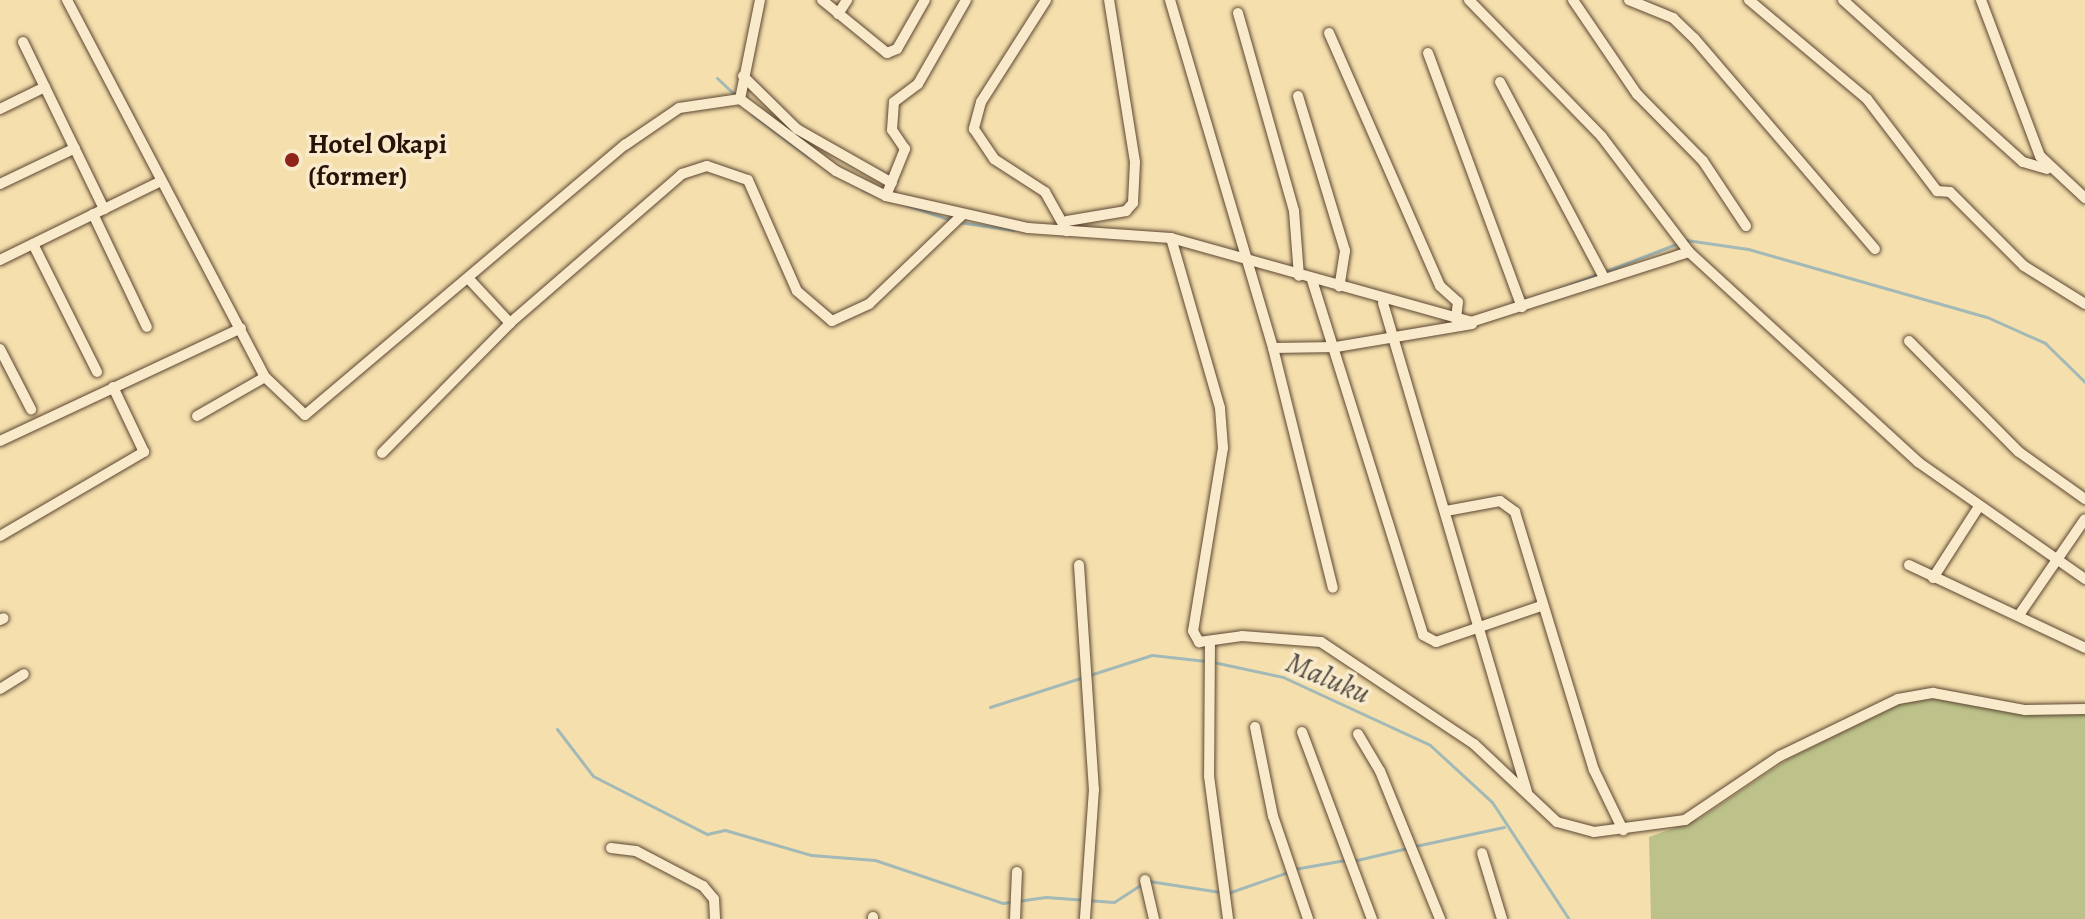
<!DOCTYPE html>
<html>
<head>
<meta charset="utf-8">
<style>
	body { margin:0 }
	#map { position:relative; width:2085px; height:919px; overflow:hidden; background:#f5dfad; font-family:Alegreya,serif }
	div>[style] { position:absolute }
	[style*='--x'] { left:calc(var(--x)*1px); top:calc(var(--y)*1px); width:calc(var(--w)*1px); rotate:calc(var(--a)*1deg) }
	.green>* { inset:0; background:#bcc28a }
	.stream>* { height:3px; margin:-1.5px; padding:0 1.5px; transform-origin:1.5px; border-radius:1.5px; background:#a2b9b7 }
	.roads { filter:drop-shadow(0 0 2px #5c4632) drop-shadow(0 0 2px #5c4632) }
	.minor>* { height:10px; margin:-5px; padding:0 5px; transform-origin:5px; border-radius:5px; background:#f8eaca }
	.dots>* { width:22px; height:22px; translate:-50% -50%; box-sizing:border-box; border:4px solid #f8eaca; border-radius:50% }
	span { translate:-50% -50%; white-space:nowrap; text-align:center; line-height:1.15; -webkit-text-stroke:7px #f8eaca; paint-order:stroke }
	.poi-label { font-size:28px; color:#291309; font-weight:700 }
	.left { translate:0 -50%; text-align:left }
	.water-label { font-size:30px; color:#534d46; font-style:italic }
</style>
</head>
<body>
<div id="map">
	<div class="green">
		<i style="clip-path:polygon(1940px 698px,2085px 713px,2085px 919px,1651px 919px,1649px 837px,1699px 819px,1788px 759px,1902px 703px)"></i>
	</div>
	<div class="stream">
		<i style="--x:717;--y:78;--w:26;--a:43"></i>
		<i style="--x:752;--y:114;--w:71;--a:37"></i>
		<i style="--x:863;--y:190;--w:92;--a:19"></i>
		<i style="--x:958;--y:222;--w:56;--a:8.3"></i>
		<i style="--x:1686;--y:240;--w:63;--a:8.3"></i>
		<i style="--x:1748;--y:249;--w:248;--a:15.9"></i>
		<i style="--x:1987;--y:317;--w:64;--a:24.1"></i>
		<i style="--x:2045;--y:343;--w:56;--a:44.3"></i>
		<i style="--x:1559;--y:289;--w:129;--a:-21"></i>
		<i style="--x:1213;--y:662;--w:72;--a:12.1"></i>
		<i style="--x:1283;--y:677;--w:162;--a:24.8"></i>
		<i style="--x:1430;--y:745;--w:84;--a:42.6"></i>
		<i style="--x:1492;--y:802;--w:140;--a:56.7"></i>
		<i style="--x:990;--y:707;--w:170;--a:-17.8"></i>
		<i style="--x:1152;--y:655;--w:54;--a:6.3"></i>
		<i style="--x:557;--y:729;--w:59;--a:52.5"></i>
		<i style="--x:593;--y:776;--w:128;--a:27"></i>
		<i style="--x:707;--y:834;--w:18;--a:-13"></i>
		<i style="--x:725;--y:830;--w:90;--a:16.2"></i>
		<i style="--x:811;--y:855;--w:64;--a:4.5"></i>
		<i style="--x:875;--y:860;--w:135;--a:18.6"></i>
		<i style="--x:1003;--y:903;--w:43;--a:-7.9"></i>
		<i style="--x:1046;--y:897;--w:68;--a:4.2"></i>
		<i style="--x:1114;--y:902;--w:35;--a:-33"></i>
		<i style="--x:1415;--y:846;--w:91;--a:-12.1"></i>
		<i style="--x:1353;--y:861;--w:56;--a:-13.5"></i>
		<i style="--x:1294;--y:869;--w:52;--a:-10"></i>
		<i style="--x:1149;--y:881;--w:72;--a:8.8"></i>
		<i style="--x:1228;--y:893;--w:64;--a:-19.3"></i>
	</div>
	<div class="roads">
		<div class="minor">
			<i style="--x:67;--y:0;--w:426;--a:62.3"></i>
			<i style="--x:265;--y:377;--w:55;--a:43.5"></i>
			<i style="--x:305;--y:415;--w:419;--a:-40.2"></i>
			<i style="--x:625;--y:145;--w:65;--a:-34.4"></i>
			<i style="--x:679;--y:108;--w:62;--a:-8.4"></i>
			<i style="--x:760;--y:0;--w:101;--a:101.4"></i>
			<i style="--x:740;--y:99;--w:120;--a:36.9"></i>
			<i style="--x:836;--y:171;--w:56;--a:26.6"></i>
			<i style="--x:886;--y:196;--w:146;--a:12.7"></i>
			<i style="--x:1028;--y:228;--w:143;--a:4"></i>
			<i style="--x:1171;--y:238;--w:312;--a:15.6"></i>
			<i style="--x:1471;--y:322;--w:229;--a:-17.8"></i>
			<i style="--x:1689;--y:252;--w:311;--a:42.5"></i>
			<i style="--x:1918;--y:462;--w:204;--a:35"></i>
			<i style="--x:822;--y:0;--w:84;--a:39.2"></i>
			<i style="--x:887;--y:53;--w:11;--a:-22"></i>
			<i style="--x:897;--y:49;--w:56;--a:-60.3"></i>
			<i style="--x:1046;--y:0;--w:121;--a:122.5"></i>
			<i style="--x:981;--y:102;--w:28;--a:105"></i>
			<i style="--x:974;--y:129;--w:36;--a:56"></i>
			<i style="--x:994;--y:159;--w:61;--a:32.9"></i>
			<i style="--x:1045;--y:192;--w:45;--a:60.6"></i>
			<i style="--x:1170;--y:0;--w:363;--a:73.5"></i>
			<i style="--x:1273;--y:348;--w:247;--a:76"></i>
			<i style="--x:1469;--y:0;--w:191;--a:45.8"></i>
			<i style="--x:1602;--y:137;--w:144;--a:52.9"></i>
			<i style="--x:1573;--y:0;--w:114;--a:55.8"></i>
			<i style="--x:1637;--y:94;--w:94;--a:45.4"></i>
			<i style="--x:1703;--y:161;--w:78;--a:56.5"></i>
			<i style="--x:1629;--y:0;--w:48;--a:22.2"></i>
			<i style="--x:1673;--y:18;--w:29;--a:44"></i>
			<i style="--x:1694;--y:38;--w:278;--a:49.4"></i>
			<i style="--x:1749;--y:0;--w:154;--a:40"></i>
			<i style="--x:1867;--y:99;--w:116;--a:52.7"></i>
			<i style="--x:1937;--y:191;--w:13;--a:4"></i>
			<i style="--x:1950;--y:192;--w:105;--a:45"></i>
			<i style="--x:2024;--y:266;--w:72;--a:31.9"></i>
			<i style="--x:1843;--y:0;--w:242;--a:42"></i>
			<i style="--x:2023;--y:162;--w:25;--a:16"></i>
			<i style="--x:1981;--y:0;--w:167;--a:69.3"></i>
			<i style="--x:2040;--y:156;--w:62;--a:43"></i>
			<i style="--x:1238;--y:13;--w:206;--a:74.2"></i>
			<i style="--x:1294;--y:211;--w:65;--a:85.6"></i>
			<i style="--x:838;--y:14;--w:17;--a:-57"></i>
			<i style="--x:1329;--y:33;--w:276;--a:66.3"></i>
			<i style="--x:1440;--y:286;--w:24;--a:42"></i>
			<i style="--x:1458;--y:302;--w:17;--a:97"></i>
			<i style="--x:23;--y:42;--w:186;--a:64.1"></i>
			<i style="--x:1428;--y:53;--w:271;--a:69.7"></i>
			<i style="--x:743;--y:76;--w:76;--a:44.5"></i>
			<i style="--x:797;--y:129;--w:109;--a:29.6"></i>
			<i style="--x:1500;--y:82;--w:222;--a:62"></i>
			<i style="--x:1298;--y:96;--w:162;--a:73.1"></i>
			<i style="--x:1345;--y:251;--w:36;--a:99"></i>
			<i style="--x:0;--y:109;--w:50;--a:-26.1"></i>
			<i style="--x:0;--y:184;--w:83;--a:-25.6"></i>
			<i style="--x:886;--y:196;--w:51;--a:-68"></i>
			<i style="--x:905;--y:149;--w:23;--a:-124"></i>
			<i style="--x:892;--y:130;--w:28;--a:-86"></i>
			<i style="--x:894;--y:102;--w:30;--a:-37"></i>
			<i style="--x:918;--y:84;--w:97;--a:-60.3"></i>
			<i style="--x:93;--y:214;--w:125;--a:64.5"></i>
			<i style="--x:1067;--y:221;--w:60;--a:-9.6"></i>
			<i style="--x:1126;--y:211;--w:11;--a:-49"></i>
			<i style="--x:1133;--y:203;--w:41;--a:-87.2"></i>
			<i style="--x:1135;--y:162;--w:164;--a:-99.1"></i>
			<i style="--x:1171;--y:238;--w:177;--a:73.9"></i>
			<i style="--x:1220;--y:408;--w:40;--a:85.7"></i>
			<i style="--x:1223;--y:448;--w:185;--a:99.3"></i>
			<i style="--x:1193;--y:631;--w:13;--a:61"></i>
			<i style="--x:1199;--y:642;--w:43;--a:-7.9"></i>
			<i style="--x:1242;--y:636;--w:79;--a:4.3"></i>
			<i style="--x:1321;--y:642;--w:184;--a:33.7"></i>
			<i style="--x:1474;--y:744;--w:114;--a:43.2"></i>
			<i style="--x:1557;--y:822;--w:38;--a:15"></i>
			<i style="--x:1594;--y:832;--w:92;--a:-7.5"></i>
			<i style="--x:1685;--y:820;--w:115;--a:-34"></i>
			<i style="--x:1780;--y:756;--w:131;--a:-25.8"></i>
			<i style="--x:1898;--y:699;--w:36;--a:-10"></i>
			<i style="--x:1933;--y:693;--w:94;--a:10.5"></i>
			<i style="--x:2025;--y:710;--w:60;--a:-1"></i>
			<i style="--x:33;--y:244;--w:143;--a:63.4"></i>
			<i style="--x:0;--y:260;--w:177;--a:-26.1"></i>
			<i style="--x:468;--y:278;--w:62;--a:47"></i>
			<i style="--x:1312;--y:280;--w:372;--a:72.6"></i>
			<i style="--x:1423;--y:635;--w:15;--a:28"></i>
			<i style="--x:1436;--y:642;--w:111;--a:-18.9"></i>
			<i style="--x:1383;--y:303;--w:510;--a:73.59"></i>
			<i style="--x:1909;--y:341;--w:156;--a:45.3"></i>
			<i style="--x:2019;--y:452;--w:81;--a:35.5"></i>
			<i style="--x:1273;--y:348;--w:63;--a:-0.9"></i>
			<i style="--x:1336;--y:347;--w:138;--a:-9.6"></i>
			<i style="--x:0;--y:349;--w:68;--a:62.7"></i>
			<i style="--x:197;--y:416;--w:78;--a:-29.8"></i>
			<i style="--x:0;--y:441;--w:266;--a:-25.1"></i>
			<i style="--x:382;--y:453;--w:182;--a:-45.4"></i>
			<i style="--x:510;--y:323;--w:228;--a:-40.9"></i>
			<i style="--x:682;--y:174;--w:26;--a:-18"></i>
			<i style="--x:707;--y:166;--w:43;--a:18.9"></i>
			<i style="--x:748;--y:180;--w:121;--a:66.2"></i>
			<i style="--x:797;--y:291;--w:46;--a:40.6"></i>
			<i style="--x:832;--y:321;--w:41;--a:-24.7"></i>
			<i style="--x:869;--y:304;--w:129;--a:-43.7"></i>
			<i style="--x:1446;--y:511;--w:55;--a:-10.5"></i>
			<i style="--x:1500;--y:501;--w:19;--a:36"></i>
			<i style="--x:1515;--y:512;--w:270;--a:73"></i>
			<i style="--x:1594;--y:770;--w:67;--a:64.2"></i>
			<i style="--x:0;--y:536;--w:167;--a:-30.3"></i>
			<i style="--x:144;--y:452;--w:72;--a:-115.5"></i>
			<i style="--x:1079;--y:565;--w:225;--a:86.2"></i>
			<i style="--x:1094;--y:789;--w:130;--a:94"></i>
			<i style="--x:1909;--y:565;--w:195;--a:25.2"></i>
			<i style="--x:1933;--y:578;--w:83;--a:-57.3"></i>
			<i style="--x:2019;--y:615;--w:116;--a:-55.5"></i>
			<i style="--x:0;--y:620;--w:4;--a:-27"></i>
			<i style="--x:1210;--y:641;--w:135;--a:90.4"></i>
			<i style="--x:1209;--y:776;--w:144;--a:82.4"></i>
			<i style="--x:0;--y:689;--w:28;--a:-32"></i>
			<i style="--x:1255;--y:727;--w:91;--a:78.6"></i>
			<i style="--x:1273;--y:816;--w:109;--a:71.2"></i>
			<i style="--x:1302;--y:732;--w:200;--a:69.5"></i>
			<i style="--x:1358;--y:734;--w:43;--a:59.3"></i>
			<i style="--x:1380;--y:771;--w:160;--a:67.9"></i>
			<i style="--x:611;--y:848;--w:25;--a:7"></i>
			<i style="--x:636;--y:851;--w:76;--a:27.6"></i>
			<i style="--x:703;--y:886;--w:17;--a:50"></i>
			<i style="--x:714;--y:899;--w:20;--a:87"></i>
			<i style="--x:1482;--y:853;--w:69;--a:73.1"></i>
			<i style="--x:1145;--y:880;--w:40;--a:77"></i>
			<i style="--x:873;--y:919;--w:2;--a:-90"></i>
			<i style="--x:1015;--y:919;--w:47;--a:-87.6"></i>
		</div>
	</div>
	<div class="dots">
		<i style="left:292px;top:160px;background:#8f2418"></i>
	</div>
	<div class="poi-label">
		<span class="left" style="left:308px;top:160px">Hotel Okapi<br>(former)</span>
	</div>
	<div class="water-label">
		<span style="left:1328px;top:678px;rotate:23deg">Maluku</span>
	</div>
</div>
</body>
</html>
